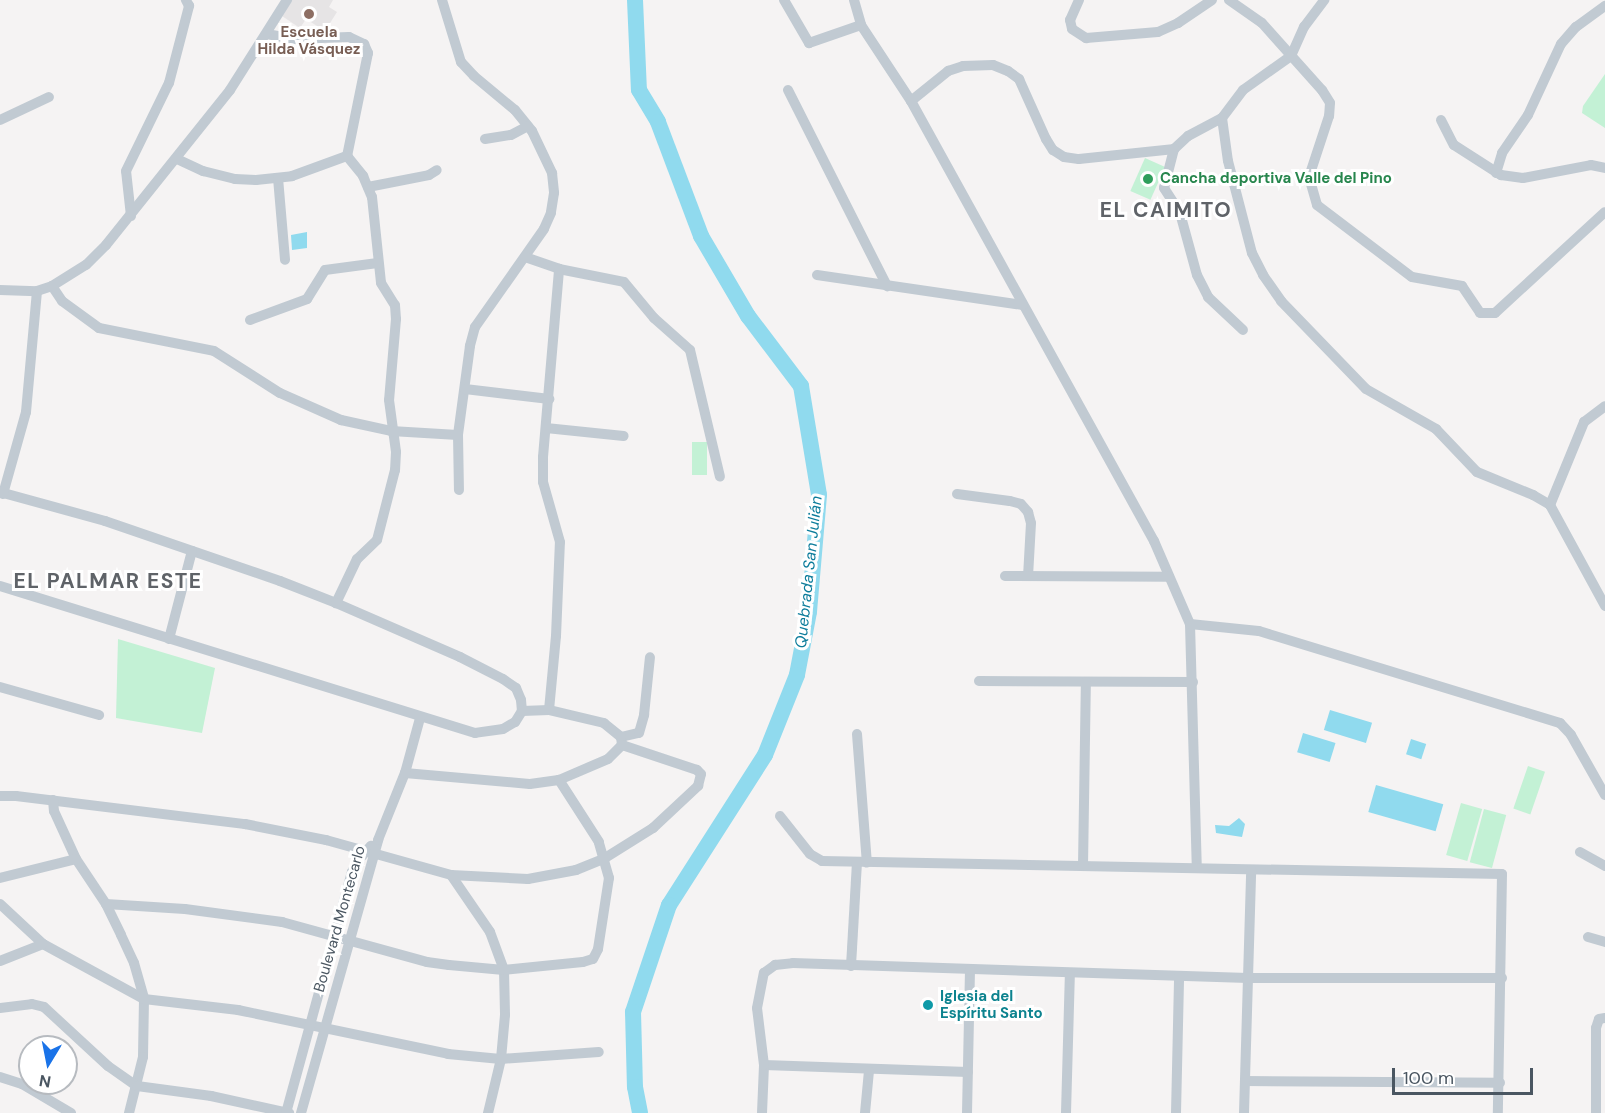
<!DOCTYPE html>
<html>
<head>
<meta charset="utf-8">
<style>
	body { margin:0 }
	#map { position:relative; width:1605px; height:1113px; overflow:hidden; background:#f5f3f3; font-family:"DM Sans",sans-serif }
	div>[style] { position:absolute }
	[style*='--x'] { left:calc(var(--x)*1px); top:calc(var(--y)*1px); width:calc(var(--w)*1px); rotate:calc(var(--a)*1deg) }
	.education>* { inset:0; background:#e6e4e5 }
	.green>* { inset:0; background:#c3f1d5; transform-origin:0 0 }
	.water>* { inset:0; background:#90daee; transform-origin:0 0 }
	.river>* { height:16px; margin:-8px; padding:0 8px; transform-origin:8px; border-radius:8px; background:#90daee }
	.minor>* { height:10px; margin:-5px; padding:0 5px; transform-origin:5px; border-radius:5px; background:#c1cad2 }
	.dots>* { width:16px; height:16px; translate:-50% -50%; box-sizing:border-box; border:3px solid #fff; border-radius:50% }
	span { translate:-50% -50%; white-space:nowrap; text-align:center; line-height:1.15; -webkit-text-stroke:6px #fff; paint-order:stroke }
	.education-label { font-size:15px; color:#785e54; font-weight:700 }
	.leisure-label { font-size:15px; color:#27864d; font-weight:700 }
	.left { translate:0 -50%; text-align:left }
	.street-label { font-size:15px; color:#4a5661 }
	.culture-label { font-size:15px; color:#0d838f; font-weight:700 }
	.water-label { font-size:16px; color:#0c7c9b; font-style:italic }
	.district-label { font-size:21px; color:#5f6368; font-weight:700; letter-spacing:1.5px }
	.north { position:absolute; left:18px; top:1035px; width:60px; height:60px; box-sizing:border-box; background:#fff; border:2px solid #b7bbc0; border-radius:50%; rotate:190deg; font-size:16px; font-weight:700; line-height:24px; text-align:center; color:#4a5661 }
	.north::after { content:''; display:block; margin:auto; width:21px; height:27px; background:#1a73e8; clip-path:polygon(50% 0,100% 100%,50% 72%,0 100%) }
	.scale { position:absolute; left:1392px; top:1068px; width:141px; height:27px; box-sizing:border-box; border:3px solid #4a5661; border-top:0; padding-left:8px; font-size:18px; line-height:21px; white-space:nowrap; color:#4a5661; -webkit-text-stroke:4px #fff; paint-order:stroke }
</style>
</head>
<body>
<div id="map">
	<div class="education">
		<i style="clip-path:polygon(292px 0,333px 0,329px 7px,337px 12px,325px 31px,306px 19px,300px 28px,282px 16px)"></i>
	</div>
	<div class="green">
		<i style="clip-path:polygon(1605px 74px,1605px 128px,1582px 113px,1583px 106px)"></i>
		<i style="left:1145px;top:158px;width:22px;height:36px;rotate:24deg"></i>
		<i style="left:692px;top:442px;width:15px;height:33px"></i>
		<i style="clip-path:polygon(118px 639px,215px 668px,202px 733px,116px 718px)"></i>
		<i style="left:1528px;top:766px;width:18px;height:45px;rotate:19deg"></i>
		<i style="left:1461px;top:803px;width:22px;height:54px;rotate:16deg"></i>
		<i style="left:1484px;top:809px;width:23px;height:55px;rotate:15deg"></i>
	</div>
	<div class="water">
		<i style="clip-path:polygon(307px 232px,307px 248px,292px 250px,291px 235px)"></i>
		<i style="left:1330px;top:710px;width:44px;height:21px;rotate:17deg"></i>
		<i style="left:1303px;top:733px;width:34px;height:20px;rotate:17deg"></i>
		<i style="left:1411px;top:739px;width:16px;height:16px;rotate:18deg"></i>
		<i style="left:1376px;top:785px;width:70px;height:28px;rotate:16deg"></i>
		<i style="clip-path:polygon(1239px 818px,1245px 824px,1242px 837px,1216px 833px,1215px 825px,1229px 826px)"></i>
	</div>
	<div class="river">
		<i style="--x:635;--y:0;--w:90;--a:87.5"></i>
		<i style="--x:639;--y:90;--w:37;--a:59"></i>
		<i style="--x:658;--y:122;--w:122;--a:69.3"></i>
		<i style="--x:701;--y:236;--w:93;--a:59.6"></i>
		<i style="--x:748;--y:316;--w:88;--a:52.9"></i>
		<i style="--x:801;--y:386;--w:110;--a:80.6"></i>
		<i style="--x:819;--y:495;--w:117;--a:94.9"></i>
		<i style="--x:809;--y:612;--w:64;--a:100.8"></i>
		<i style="--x:797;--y:675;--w:86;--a:111.8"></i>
		<i style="--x:765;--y:755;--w:178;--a:122.6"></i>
		<i style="--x:669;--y:905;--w:113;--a:108.6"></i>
		<i style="--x:633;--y:1012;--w:75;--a:88.5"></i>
		<i style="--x:635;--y:1087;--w:26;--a:79"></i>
	</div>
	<div class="minor">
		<i style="--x:442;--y:0;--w:65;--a:73"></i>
		<i style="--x:461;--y:62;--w:19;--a:47"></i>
		<i style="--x:474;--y:76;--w:53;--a:39.7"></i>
		<i style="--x:515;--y:110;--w:27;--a:51"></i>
		<i style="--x:532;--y:131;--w:47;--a:64.5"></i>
		<i style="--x:552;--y:173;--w:20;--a:84"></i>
		<i style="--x:554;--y:193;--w:20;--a:99"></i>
		<i style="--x:551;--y:213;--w:17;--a:114"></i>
		<i style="--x:544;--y:229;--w:120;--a:125.1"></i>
		<i style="--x:475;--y:327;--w:20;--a:105"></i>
		<i style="--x:470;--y:346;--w:90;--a:97.7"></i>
		<i style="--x:458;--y:435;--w:55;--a:89"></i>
		<i style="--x:784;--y:0;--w:50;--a:59.8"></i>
		<i style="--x:809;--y:43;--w:55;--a:-19.1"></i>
		<i style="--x:854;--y:0;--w:26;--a:74"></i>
		<i style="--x:861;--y:25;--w:91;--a:56.7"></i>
		<i style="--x:911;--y:101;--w:503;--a:61.09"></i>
		<i style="--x:1154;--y:541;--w:90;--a:66.6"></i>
		<i style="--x:1190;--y:624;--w:244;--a:88.4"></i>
		<i style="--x:1079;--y:0;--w:22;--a:114"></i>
		<i style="--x:1070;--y:20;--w:9;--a:77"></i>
		<i style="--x:1072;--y:29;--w:17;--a:33"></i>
		<i style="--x:1086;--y:38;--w:72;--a:-4.8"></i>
		<i style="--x:1158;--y:32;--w:22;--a:-24"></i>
		<i style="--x:1178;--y:23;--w:41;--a:-34.1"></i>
		<i style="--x:1229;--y:0;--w:40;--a:34.9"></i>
		<i style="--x:1262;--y:23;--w:90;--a:48.2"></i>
		<i style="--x:1322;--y:90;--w:15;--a:58"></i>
		<i style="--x:1330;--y:103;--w:13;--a:94"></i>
		<i style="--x:1329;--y:116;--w:64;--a:108.2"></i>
		<i style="--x:1309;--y:177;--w:29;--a:74"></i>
		<i style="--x:1317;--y:205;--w:119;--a:37.2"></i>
		<i style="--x:1412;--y:277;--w:51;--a:10.2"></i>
		<i style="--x:1462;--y:286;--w:32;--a:56"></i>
		<i style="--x:1480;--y:313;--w:15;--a:0"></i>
		<i style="--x:1495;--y:313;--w:149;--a:-42.6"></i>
		<i style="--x:267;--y:34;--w:25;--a:11"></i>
		<i style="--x:292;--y:39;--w:57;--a:-2"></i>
		<i style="--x:349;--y:37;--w:17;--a:25"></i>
		<i style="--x:364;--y:44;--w:10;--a:66"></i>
		<i style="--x:368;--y:53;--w:105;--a:101.5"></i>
		<i style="--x:347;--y:156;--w:26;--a:51"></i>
		<i style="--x:363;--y:176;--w:23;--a:67"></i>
		<i style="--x:372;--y:197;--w:86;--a:84"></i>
		<i style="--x:381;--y:283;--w:26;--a:58"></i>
		<i style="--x:395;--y:305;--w:14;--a:86"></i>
		<i style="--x:396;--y:319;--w:81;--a:94.9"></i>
		<i style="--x:389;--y:400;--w:52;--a:82.3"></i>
		<i style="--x:396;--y:452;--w:18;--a:93"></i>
		<i style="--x:395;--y:470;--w:72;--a:104.4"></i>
		<i style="--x:377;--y:540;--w:28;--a:136"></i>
		<i style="--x:357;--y:559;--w:49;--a:115.5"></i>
		<i style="--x:788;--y:90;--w:220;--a:63.2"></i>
		<i style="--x:911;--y:101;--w:48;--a:-39"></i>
		<i style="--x:948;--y:71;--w:16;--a:-18"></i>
		<i style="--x:963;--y:66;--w:30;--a:-2"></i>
		<i style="--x:993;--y:65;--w:16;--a:22"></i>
		<i style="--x:1008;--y:71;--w:14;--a:36"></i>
		<i style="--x:1019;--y:79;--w:66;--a:65.8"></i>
		<i style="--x:1046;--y:139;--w:13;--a:58"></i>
		<i style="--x:1053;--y:150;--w:13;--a:32"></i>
		<i style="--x:1064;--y:157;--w:15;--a:8"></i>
		<i style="--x:1079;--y:159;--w:96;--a:-6"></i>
		<i style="--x:1174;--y:149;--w:19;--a:-43"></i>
		<i style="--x:1188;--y:136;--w:38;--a:-28"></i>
		<i style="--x:1222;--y:118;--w:35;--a:-53"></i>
		<i style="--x:1243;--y:90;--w:59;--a:-35.3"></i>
		<i style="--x:1291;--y:56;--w:32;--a:-66"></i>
		<i style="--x:1304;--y:27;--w:34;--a:-53"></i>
		<i style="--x:1222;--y:118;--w:43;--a:82.1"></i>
		<i style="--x:1228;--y:161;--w:95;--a:75.4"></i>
		<i style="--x:1252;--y:253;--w:25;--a:63"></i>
		<i style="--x:1263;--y:275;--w:32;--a:55"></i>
		<i style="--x:1281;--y:301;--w:122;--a:46"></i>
		<i style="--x:1366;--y:389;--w:81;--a:29.7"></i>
		<i style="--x:1436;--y:429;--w:59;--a:46.4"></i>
		<i style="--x:1477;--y:472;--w:61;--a:22.3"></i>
		<i style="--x:1533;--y:495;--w:20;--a:30"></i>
		<i style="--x:1550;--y:505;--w:115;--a:61.4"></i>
		<i style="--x:0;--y:120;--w:54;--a:-25.1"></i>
		<i style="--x:1441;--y:120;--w:28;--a:63"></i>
		<i style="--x:1454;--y:145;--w:56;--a:32.6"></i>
		<i style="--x:1501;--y:175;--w:22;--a:8"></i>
		<i style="--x:1523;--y:178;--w:69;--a:-10.8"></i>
		<i style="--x:1591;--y:165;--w:14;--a:12"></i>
		<i style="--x:485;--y:139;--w:26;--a:-9"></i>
		<i style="--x:511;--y:135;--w:19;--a:-28"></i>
		<i style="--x:1174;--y:149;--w:40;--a:104.4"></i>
		<i style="--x:1164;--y:188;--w:30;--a:57"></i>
		<i style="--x:1180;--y:213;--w:64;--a:74.7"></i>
		<i style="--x:1197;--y:275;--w:25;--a:63"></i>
		<i style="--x:1208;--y:297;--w:48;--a:43.3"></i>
		<i style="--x:177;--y:159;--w:29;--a:25"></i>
		<i style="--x:203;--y:171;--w:33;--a:14"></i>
		<i style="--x:235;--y:179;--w:21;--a:3"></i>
		<i style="--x:256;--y:180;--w:36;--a:-6"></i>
		<i style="--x:292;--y:176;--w:59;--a:-20"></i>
		<i style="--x:1496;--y:173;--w:21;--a:-73"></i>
		<i style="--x:1502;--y:153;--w:46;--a:-55.6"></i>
		<i style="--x:1528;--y:115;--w:78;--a:-65.1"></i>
		<i style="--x:1561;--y:44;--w:23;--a:-49"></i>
		<i style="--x:1576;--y:27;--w:36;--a:-36"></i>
		<i style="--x:278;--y:178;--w:82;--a:85.1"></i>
		<i style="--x:368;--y:187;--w:62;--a:-11.1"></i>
		<i style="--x:429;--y:175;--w:9;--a:-32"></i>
		<i style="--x:131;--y:216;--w:45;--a:-96.3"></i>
		<i style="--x:126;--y:171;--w:98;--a:-64"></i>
		<i style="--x:169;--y:83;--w:80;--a:-75.4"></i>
		<i style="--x:189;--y:6;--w:7;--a:-117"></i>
		<i style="--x:525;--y:257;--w:36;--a:19"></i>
		<i style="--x:559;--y:269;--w:66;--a:11.3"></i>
		<i style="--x:624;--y:282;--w:47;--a:50.2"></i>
		<i style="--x:654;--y:318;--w:48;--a:41.6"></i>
		<i style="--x:690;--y:350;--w:130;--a:76.7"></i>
		<i style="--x:817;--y:275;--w:208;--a:8.3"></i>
		<i style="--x:52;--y:286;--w:18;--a:56"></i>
		<i style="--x:62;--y:301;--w:46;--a:36.1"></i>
		<i style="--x:99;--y:328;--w:117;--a:11.3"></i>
		<i style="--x:214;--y:351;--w:78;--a:32.5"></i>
		<i style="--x:280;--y:393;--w:67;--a:23.9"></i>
		<i style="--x:341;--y:420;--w:51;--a:12.4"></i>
		<i style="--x:391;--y:431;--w:67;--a:3.4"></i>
		<i style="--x:0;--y:290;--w:37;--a:2"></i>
		<i style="--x:37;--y:291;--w:16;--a:-18"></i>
		<i style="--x:52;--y:286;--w:40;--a:-32"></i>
		<i style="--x:86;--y:265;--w:28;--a:-45"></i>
		<i style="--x:106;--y:245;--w:198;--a:-51.3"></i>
		<i style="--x:230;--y:90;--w:107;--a:-57.7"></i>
		<i style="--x:250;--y:320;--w:61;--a:-20.2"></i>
		<i style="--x:307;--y:299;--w:34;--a:-58"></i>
		<i style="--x:325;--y:270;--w:53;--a:-7.5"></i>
		<i style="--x:465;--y:389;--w:85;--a:6.8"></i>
		<i style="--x:546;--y:428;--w:78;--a:5.9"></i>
		<i style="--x:0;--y:492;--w:109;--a:15.4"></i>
		<i style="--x:105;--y:521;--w:185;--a:18.9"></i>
		<i style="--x:280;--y:581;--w:60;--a:21.4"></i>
		<i style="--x:336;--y:603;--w:135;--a:23.5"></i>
		<i style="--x:460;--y:657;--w:48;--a:27.1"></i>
		<i style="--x:503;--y:679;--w:16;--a:35"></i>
		<i style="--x:516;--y:688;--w:13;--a:67"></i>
		<i style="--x:521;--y:700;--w:11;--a:85"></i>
		<i style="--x:522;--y:711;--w:13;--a:122"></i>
		<i style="--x:515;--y:722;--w:14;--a:150"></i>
		<i style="--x:503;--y:729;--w:28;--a:172"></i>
		<i style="--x:475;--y:733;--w:497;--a:-162.8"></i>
		<i style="--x:3;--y:494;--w:85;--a:-74.3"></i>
		<i style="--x:26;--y:412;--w:121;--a:-84.8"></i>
		<i style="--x:957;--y:494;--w:53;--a:7.5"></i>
		<i style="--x:1010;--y:501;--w:11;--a:15"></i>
		<i style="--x:1021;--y:504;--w:11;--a:49"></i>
		<i style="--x:1028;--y:512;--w:11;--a:75"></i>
		<i style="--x:1031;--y:523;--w:53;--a:93.2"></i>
		<i style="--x:1550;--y:505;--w:90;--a:-67.7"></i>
		<i style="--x:1584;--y:422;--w:26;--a:-37"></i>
		<i style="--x:1005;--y:576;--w:164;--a:0.3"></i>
		<i style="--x:1190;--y:624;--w:69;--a:5.8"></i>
		<i style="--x:1259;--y:631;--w:315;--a:17"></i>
		<i style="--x:1560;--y:723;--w:16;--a:47"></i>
		<i style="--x:1571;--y:735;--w:69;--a:60.5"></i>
		<i style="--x:169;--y:639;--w:91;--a:-75.4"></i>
		<i style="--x:979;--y:681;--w:214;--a:0.3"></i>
		<i style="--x:0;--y:687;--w:103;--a:15.8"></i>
		<i style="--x:549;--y:710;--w:74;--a:-84.6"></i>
		<i style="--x:556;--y:636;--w:94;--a:-87.6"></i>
		<i style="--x:560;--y:542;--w:62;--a:-105.8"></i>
		<i style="--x:543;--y:482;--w:25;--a:-90"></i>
		<i style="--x:543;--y:457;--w:189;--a:-85.1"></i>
		<i style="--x:857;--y:734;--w:129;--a:85.6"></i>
		<i style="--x:621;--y:737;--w:18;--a:-13"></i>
		<i style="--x:639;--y:733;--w:19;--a:-74"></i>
		<i style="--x:644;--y:715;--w:58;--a:-84.1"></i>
		<i style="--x:405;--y:773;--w:125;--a:5"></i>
		<i style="--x:530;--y:784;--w:29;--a:-8"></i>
		<i style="--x:559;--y:780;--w:53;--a:-23.2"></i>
		<i style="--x:608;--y:759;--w:20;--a:-45"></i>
		<i style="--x:622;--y:745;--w:8;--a:-97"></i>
		<i style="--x:621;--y:737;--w:22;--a:-141"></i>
		<i style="--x:604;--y:723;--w:57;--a:-166.7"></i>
		<i style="--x:549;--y:710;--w:27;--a:178"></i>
		<i style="--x:0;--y:796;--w:16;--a:0"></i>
		<i style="--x:16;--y:796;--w:231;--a:7"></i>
		<i style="--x:245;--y:824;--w:83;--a:11.2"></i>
		<i style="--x:326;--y:840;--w:130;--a:15.6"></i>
		<i style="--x:451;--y:875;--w:77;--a:3"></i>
		<i style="--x:528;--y:879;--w:49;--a:-10.6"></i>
		<i style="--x:576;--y:870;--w:31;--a:-22"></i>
		<i style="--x:605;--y:858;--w:57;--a:-32"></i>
		<i style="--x:653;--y:828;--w:62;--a:-43"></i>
		<i style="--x:698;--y:786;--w:12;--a:-76"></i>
		<i style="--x:701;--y:774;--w:6;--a:-135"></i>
		<i style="--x:697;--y:770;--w:79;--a:-161.6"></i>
		<i style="--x:53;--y:800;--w:11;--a:85"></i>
		<i style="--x:54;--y:811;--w:53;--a:65.4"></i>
		<i style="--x:76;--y:859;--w:54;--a:56.3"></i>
		<i style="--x:106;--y:904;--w:34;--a:64"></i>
		<i style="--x:121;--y:935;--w:31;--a:65"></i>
		<i style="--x:134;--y:963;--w:37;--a:74"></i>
		<i style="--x:144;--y:999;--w:58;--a:91"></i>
		<i style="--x:143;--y:1057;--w:58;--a:104"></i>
		<i style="--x:780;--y:816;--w:48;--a:51.7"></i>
		<i style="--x:810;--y:854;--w:14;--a:30"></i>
		<i style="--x:822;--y:861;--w:680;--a:1.1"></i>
		<i style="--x:1502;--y:874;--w:239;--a:91"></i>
		<i style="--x:1580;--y:852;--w:29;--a:29"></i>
		<i style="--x:1083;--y:866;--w:184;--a:-89.1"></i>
		<i style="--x:451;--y:875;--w:69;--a:55.6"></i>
		<i style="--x:490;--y:932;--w:40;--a:69.8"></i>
		<i style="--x:504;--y:970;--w:45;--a:88.7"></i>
		<i style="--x:505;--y:1015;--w:44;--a:95.2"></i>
		<i style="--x:501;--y:1059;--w:56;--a:103.5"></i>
		<i style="--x:0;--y:878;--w:78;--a:-14"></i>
		<i style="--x:0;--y:904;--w:59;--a:42.9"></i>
		<i style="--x:43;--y:944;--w:115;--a:28.6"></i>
		<i style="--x:144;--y:999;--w:95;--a:6.7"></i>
		<i style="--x:238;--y:1010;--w:215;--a:11.8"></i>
		<i style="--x:448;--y:1054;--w:53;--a:5.4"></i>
		<i style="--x:501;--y:1059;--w:98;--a:-4.1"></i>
		<i style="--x:106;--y:904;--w:79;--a:3.6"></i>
		<i style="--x:185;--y:909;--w:98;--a:7.6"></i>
		<i style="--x:282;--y:922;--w:150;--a:15.4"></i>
		<i style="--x:427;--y:962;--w:22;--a:8"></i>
		<i style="--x:449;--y:965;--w:55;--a:5.2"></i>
		<i style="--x:504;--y:970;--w:79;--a:-5.8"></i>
		<i style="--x:583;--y:962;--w:10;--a:-17"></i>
		<i style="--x:593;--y:959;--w:11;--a:-63"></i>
		<i style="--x:598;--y:949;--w:72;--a:-81.2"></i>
		<i style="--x:609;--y:878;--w:37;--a:-106"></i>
		<i style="--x:599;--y:842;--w:74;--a:-122.8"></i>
		<i style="--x:1588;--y:937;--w:18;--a:16"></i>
		<i style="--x:0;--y:961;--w:46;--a:-21.6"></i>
		<i style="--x:851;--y:966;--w:104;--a:-86.7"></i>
		<i style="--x:0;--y:1008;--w:32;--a:-7"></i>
		<i style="--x:32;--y:1004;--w:12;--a:14"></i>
		<i style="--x:44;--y:1007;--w:87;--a:42.7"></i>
		<i style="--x:108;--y:1066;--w:35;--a:35"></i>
		<i style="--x:137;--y:1086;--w:75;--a:7.7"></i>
		<i style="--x:211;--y:1096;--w:80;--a:12.3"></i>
		<i style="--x:764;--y:1065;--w:204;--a:2"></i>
		<i style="--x:0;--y:1077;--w:23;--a:18"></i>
		<i style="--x:22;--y:1084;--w:57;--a:30.6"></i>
		<i style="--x:1245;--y:1081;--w:255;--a:0.4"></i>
		<i style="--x:286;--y:1113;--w:250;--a:-74.7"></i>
		<i style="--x:352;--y:872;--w:10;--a:-66"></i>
		<i style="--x:356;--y:863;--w:23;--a:-49"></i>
		<i style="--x:301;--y:1113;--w:284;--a:-74.2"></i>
		<i style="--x:378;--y:840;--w:72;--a:-68.1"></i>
		<i style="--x:405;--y:773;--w:57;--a:-74.7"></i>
		<i style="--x:762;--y:1113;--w:48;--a:-87.6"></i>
		<i style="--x:764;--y:1065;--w:57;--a:-97"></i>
		<i style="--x:757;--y:1008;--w:36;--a:-79"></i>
		<i style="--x:764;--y:973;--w:14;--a:-36"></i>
		<i style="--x:775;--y:965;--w:18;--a:-6"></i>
		<i style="--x:793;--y:963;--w:455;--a:1.9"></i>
		<i style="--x:1248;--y:978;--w:254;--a:0"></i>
		<i style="--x:865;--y:1113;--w:42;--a:-84.6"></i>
		<i style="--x:967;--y:1113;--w:144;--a:-88.8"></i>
		<i style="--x:1066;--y:1113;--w:140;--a:-88.4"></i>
		<i style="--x:1176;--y:1113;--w:137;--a:-88.7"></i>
		<i style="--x:1244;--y:1113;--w:243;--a:-88.3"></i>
		<i style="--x:1596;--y:1113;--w:85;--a:-90"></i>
		<i style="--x:1596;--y:1028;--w:9;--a:-72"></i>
		<i style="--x:1599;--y:1019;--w:6;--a:-9"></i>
	</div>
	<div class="dots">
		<i style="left:309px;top:14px;background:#8d6e63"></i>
		<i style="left:1148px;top:179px;background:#2e9e5b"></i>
		<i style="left:928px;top:1005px;background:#0f9aa8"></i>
	</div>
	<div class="education-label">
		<span style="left:309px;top:41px">Escuela<br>Hilda Vásquez</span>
	</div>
	<div class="leisure-label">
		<span class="left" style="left:1160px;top:179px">Cancha deportiva Valle del Pino</span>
	</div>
	<div class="street-label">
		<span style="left:340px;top:919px;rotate:-74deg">Boulevard Montecarlo</span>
	</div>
	<div class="culture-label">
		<span class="left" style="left:940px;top:1005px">Iglesia del<br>Espíritu Santo</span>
	</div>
	<div class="water-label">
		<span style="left:809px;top:572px;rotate:-84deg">Quebrada San Julián</span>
	</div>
	<div class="district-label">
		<span style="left:1166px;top:210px">EL CAIMITO</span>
		<span style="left:108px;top:581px">EL PALMAR ESTE</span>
	</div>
	<div class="north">N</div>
	<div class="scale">100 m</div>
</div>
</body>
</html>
